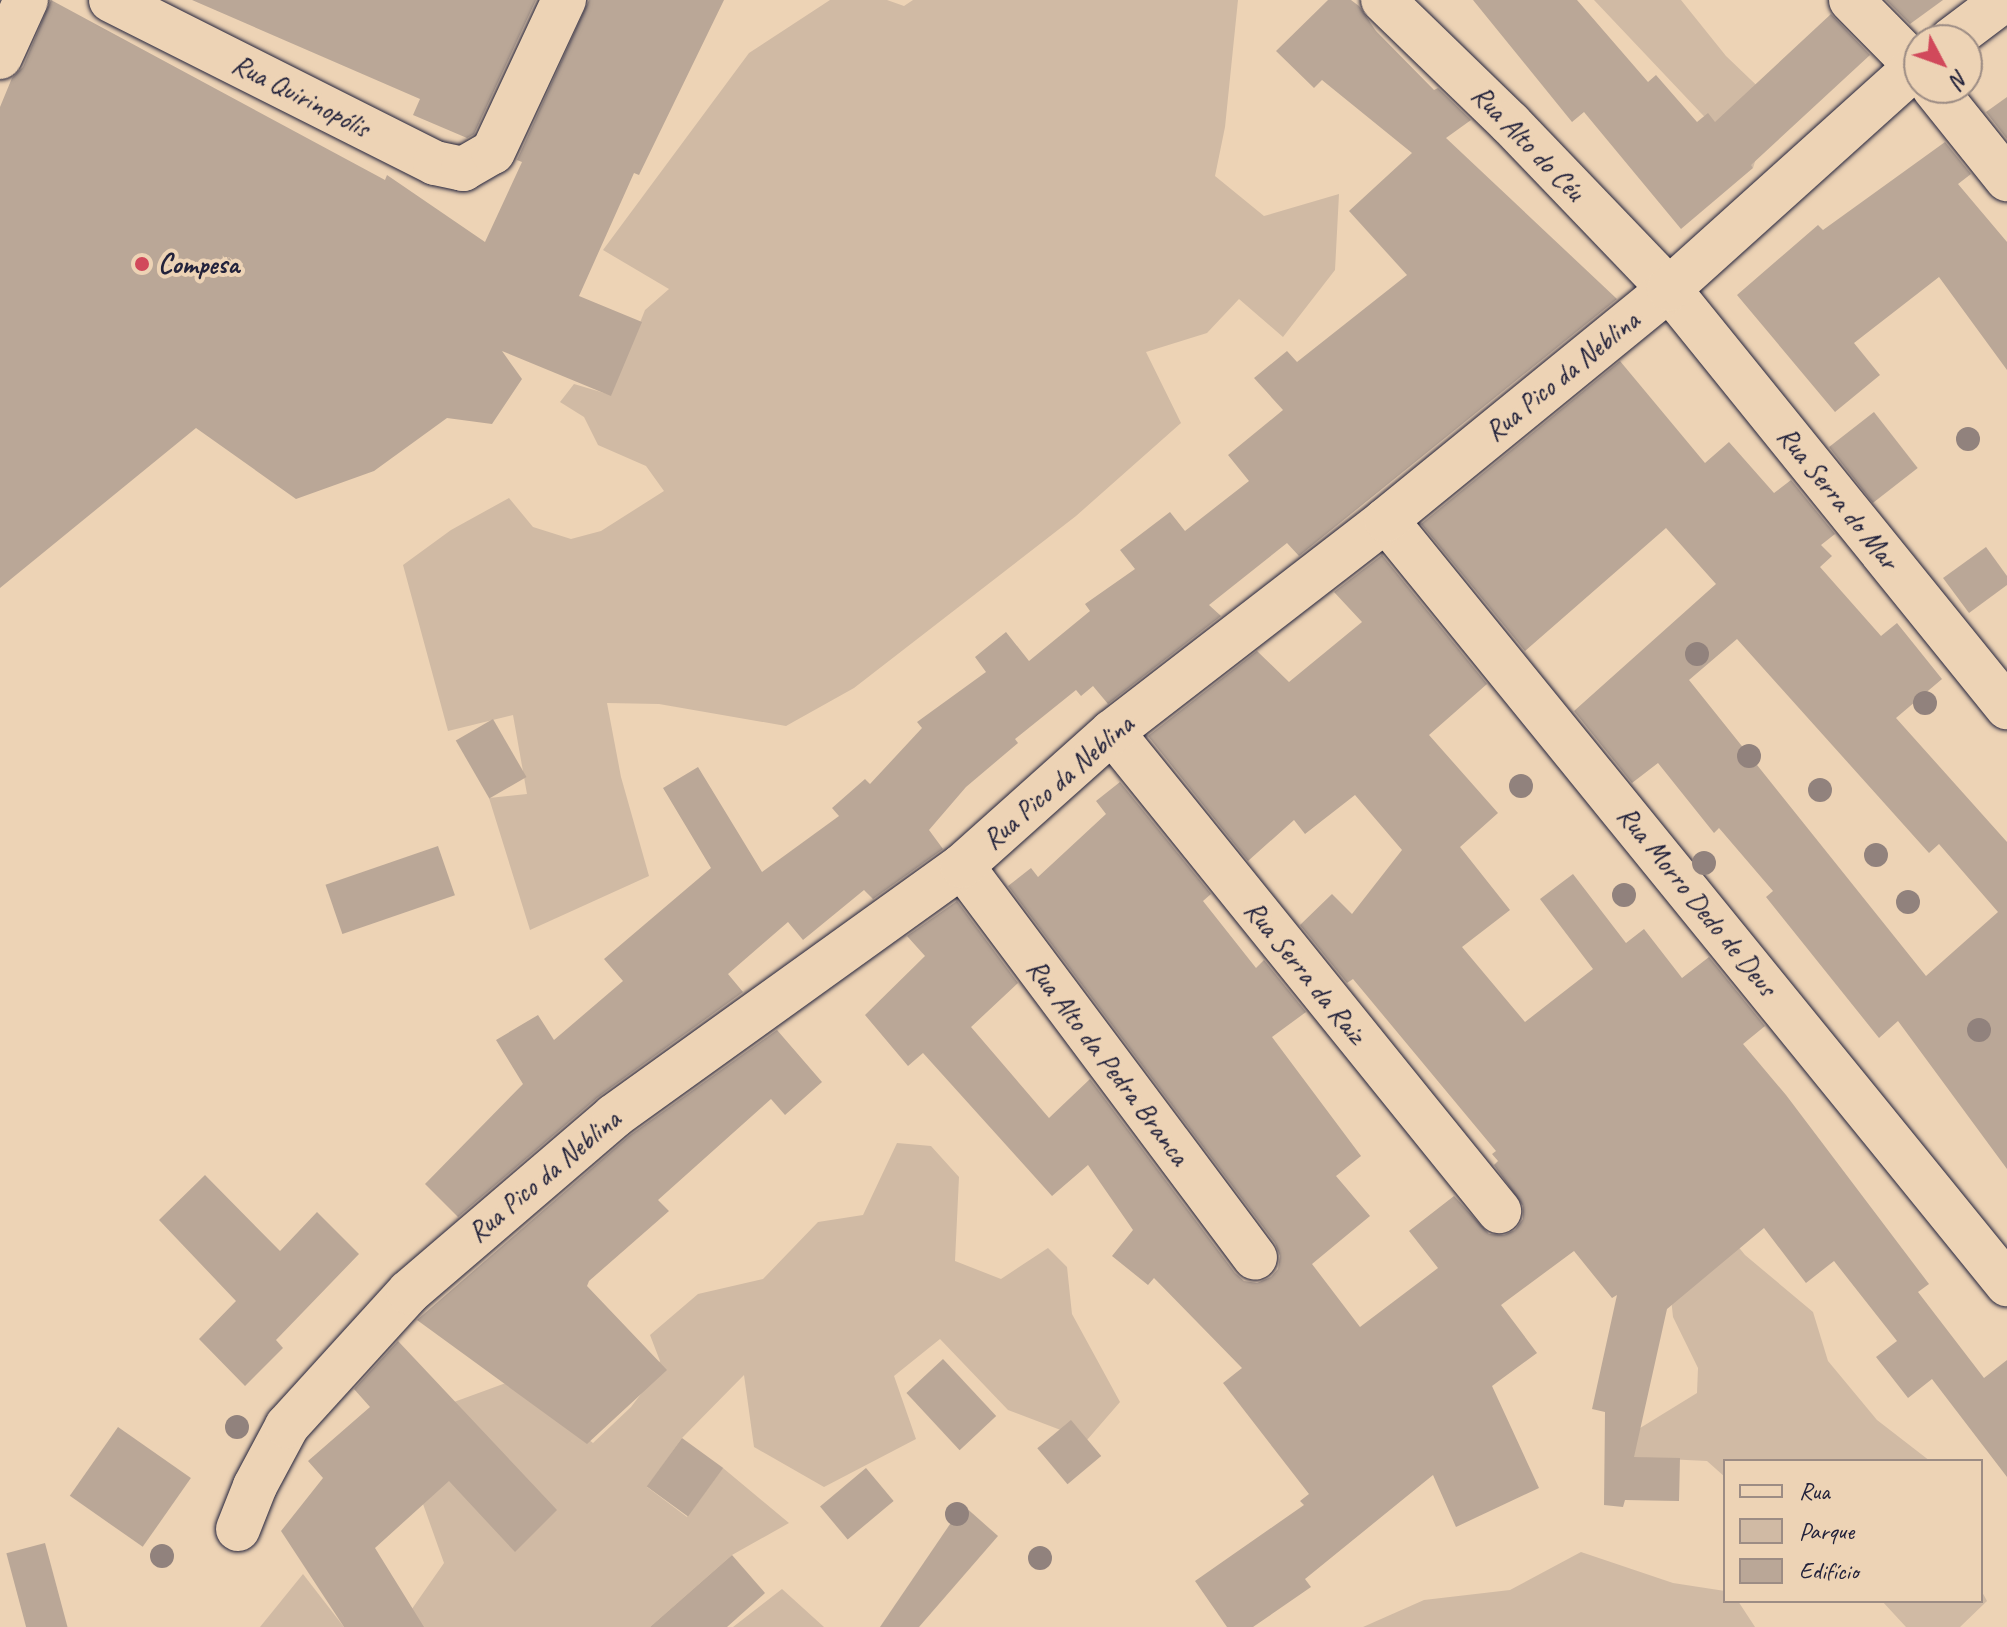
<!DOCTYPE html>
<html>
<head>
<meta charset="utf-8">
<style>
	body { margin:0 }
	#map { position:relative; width:2007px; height:1627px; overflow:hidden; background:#edd3b5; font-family:Caveat,sans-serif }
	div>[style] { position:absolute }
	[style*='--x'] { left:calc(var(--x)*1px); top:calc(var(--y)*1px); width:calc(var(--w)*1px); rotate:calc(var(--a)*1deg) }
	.green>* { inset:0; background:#d0baa4 }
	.building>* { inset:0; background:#baa797; transform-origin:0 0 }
	.roads { filter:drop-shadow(0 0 2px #22223b) drop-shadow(0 0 2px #22223b) }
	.minor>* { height:44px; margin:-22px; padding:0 22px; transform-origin:22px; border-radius:22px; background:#edd3b5 }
	.trees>* { width:24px; height:24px; margin:-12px; border-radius:50%; background:#91827d }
	.dots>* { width:22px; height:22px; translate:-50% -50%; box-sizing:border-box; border:4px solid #edd3b5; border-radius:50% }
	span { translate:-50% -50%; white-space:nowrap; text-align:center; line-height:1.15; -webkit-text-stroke:8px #edd3b5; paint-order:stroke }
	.street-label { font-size:28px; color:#22223b }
	.poi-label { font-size:28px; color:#22223b; font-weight:700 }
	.left { translate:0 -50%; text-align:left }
	.legend { position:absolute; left:1723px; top:1459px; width:260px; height:144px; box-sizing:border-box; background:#edd3b5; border:2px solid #9c8c84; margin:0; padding:10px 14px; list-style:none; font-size:24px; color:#22223b }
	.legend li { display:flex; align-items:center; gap:16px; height:40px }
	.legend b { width:40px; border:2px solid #9c8c84 }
	.north { position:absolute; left:1903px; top:24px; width:80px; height:80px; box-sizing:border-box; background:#edd3b5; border:2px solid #9c8c84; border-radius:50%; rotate:131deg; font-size:22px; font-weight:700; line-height:32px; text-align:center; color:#22223b }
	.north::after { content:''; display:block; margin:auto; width:28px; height:36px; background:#d1495b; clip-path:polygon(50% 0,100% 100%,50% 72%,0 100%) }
</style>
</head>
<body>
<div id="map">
	<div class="green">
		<i style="clip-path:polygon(830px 0,887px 0,904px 6px,913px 0,1238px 0,1225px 127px,1215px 176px,1264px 216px,1339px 194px,1335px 270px,1283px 337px,1239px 299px,1207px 333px,1146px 352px,1181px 423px,1076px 516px,854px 688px,786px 726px,659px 704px,607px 703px,621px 777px,649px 876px,530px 930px,489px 798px,527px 794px,513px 715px,448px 731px,403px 565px,451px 530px,509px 498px,533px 527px,571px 539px,601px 531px,664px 491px,646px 466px,598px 445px,584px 417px,560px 402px,574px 384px,611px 395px,645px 310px,669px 289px,603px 250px,749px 53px)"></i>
		<i style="clip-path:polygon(1594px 0,1681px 0,1726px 56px,1774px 102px,1753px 168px)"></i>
		<i style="clip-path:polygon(897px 1143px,931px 1146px,959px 1177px,955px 1261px,1001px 1279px,1048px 1248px,1067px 1267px,1072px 1314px,1120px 1402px,1087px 1440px,1008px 1410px,940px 1339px,894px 1376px,916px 1439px,824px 1487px,754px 1447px,744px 1375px,682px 1438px,647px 1487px,687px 1517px,723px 1468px,789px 1523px,732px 1555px,650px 1627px,390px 1627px,407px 1616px,444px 1563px,423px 1504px,443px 1406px,514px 1380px,593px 1443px,631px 1407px,647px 1386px,660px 1361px,650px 1335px,698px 1294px,763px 1279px,818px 1222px,863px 1215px)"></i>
		<i style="clip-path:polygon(1700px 1200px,1745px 1255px,1813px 1312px,1828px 1361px,1877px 1420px,1930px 1461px,1725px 1461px,1725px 1477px,1707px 1461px,1625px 1457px,1632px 1433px,1697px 1393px,1698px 1368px,1673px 1317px,1669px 1279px)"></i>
		<i style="clip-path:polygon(1581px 1552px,1673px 1583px,1725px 1591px,1725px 1601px,1738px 1601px,1755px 1627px,1363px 1627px,1424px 1600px,1510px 1590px)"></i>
		<i style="clip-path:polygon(303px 1574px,344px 1627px,260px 1627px)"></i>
		<i style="clip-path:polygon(782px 1589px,824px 1627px,733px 1627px)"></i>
		<i style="clip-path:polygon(1981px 1590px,1987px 1601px,1960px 1627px,1906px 1627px,1882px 1601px,1981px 1601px)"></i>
	</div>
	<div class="building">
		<i style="clip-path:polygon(51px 0,385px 180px,387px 175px,485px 242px,522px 162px,517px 160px,589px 0,724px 0,639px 175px,634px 173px,579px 296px,642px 322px,611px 396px,502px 351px,522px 379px,492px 424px,447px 418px,374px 471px,296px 499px,196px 428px,0 588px,0 107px,12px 78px,23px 67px)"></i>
		<i style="clip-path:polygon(192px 0,536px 0,474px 134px,467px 138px,413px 115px,420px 99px)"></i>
		<i style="clip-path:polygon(1328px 0,1351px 0,1359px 6px,1376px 31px,1434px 90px,1438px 88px,1471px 120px,1446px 138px,1617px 299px,1299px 556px,1287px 543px,1209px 605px,1221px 616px,1108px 704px,1093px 686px,1081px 696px,1076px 690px,1015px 739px,1018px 743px,966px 787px,929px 830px,943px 849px,873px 899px,864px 890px,803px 940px,788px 922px,728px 974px,743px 992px,598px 1097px,458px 1217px,425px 1184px,523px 1084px,496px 1040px,538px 1015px,554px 1040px,623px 981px,604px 959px,711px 868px,663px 788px,698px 767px,762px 872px,839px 816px,832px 808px,865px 779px,870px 784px,922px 728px,917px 722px,986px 672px,975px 657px,1006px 632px,1029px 661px,1090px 611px,1085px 604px,1135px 569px,1120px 550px,1170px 512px,1185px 531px,1249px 481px,1228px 455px,1283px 410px,1254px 378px,1287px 351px,1297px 362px,1407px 275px,1349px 211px,1412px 153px,1322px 80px,1314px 88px,1276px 51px)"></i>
		<i style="clip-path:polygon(1473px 0,1577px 0,1648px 82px,1656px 75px,1697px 122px,1708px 113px,1715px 122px,1831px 14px,1870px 55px,1751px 165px,1753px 168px,1681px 229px,1584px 112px,1572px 122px)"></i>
		<i style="clip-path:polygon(1886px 0,1943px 0,1910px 24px)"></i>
		<i style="clip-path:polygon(2007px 97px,2007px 139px,1986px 112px)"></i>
		<i style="clip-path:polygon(1945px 142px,1971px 174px,1958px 184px,2007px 242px,2007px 370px,1939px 277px,1854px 343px,1880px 375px,1835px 412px,1737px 295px,1818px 225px,1823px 230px)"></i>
		<i style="clip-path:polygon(evenodd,1620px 361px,1705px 463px,1729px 442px,1774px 493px,1791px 480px,1835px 534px,1821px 545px,1832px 556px,1820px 567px,1881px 636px,1897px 623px,1942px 679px,1896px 718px,2007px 842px,2007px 1169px,1898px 1021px,1879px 1038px,1766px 897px,1773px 891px,1719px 828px,1714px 833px,1658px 763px,1632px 783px,1574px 711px,1716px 584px,1666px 528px,1525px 651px,1421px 524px,1620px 361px,1737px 639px,1929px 853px,1939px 844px,1998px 912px,1926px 976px,1689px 680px,1737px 639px)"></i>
		<i style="left:1874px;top:412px;width:71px;height:57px;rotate:52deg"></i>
		<i style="clip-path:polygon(1986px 547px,2007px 576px,2007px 585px,1969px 613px,1943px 578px)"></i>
		<i style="clip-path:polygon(1382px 555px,1487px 684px,1429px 735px,1498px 813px,1460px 847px,1510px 910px,1462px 947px,1525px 1022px,1593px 969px,1540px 899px,1573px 874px,1626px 943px,1644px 929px,1682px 978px,1709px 957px,1765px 1026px,1743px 1044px,1786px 1095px,1929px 1284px,1918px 1292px,1984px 1378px,2007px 1360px,2007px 1477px,1932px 1379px,1908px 1398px,1876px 1357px,1897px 1341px,1834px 1261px,1806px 1283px,1764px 1228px,1667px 1309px,1634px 1457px,1680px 1458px,1679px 1501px,1625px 1500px,1623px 1507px,1604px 1505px,1605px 1412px,1592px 1409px,1617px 1295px,1612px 1298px,1574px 1251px,1501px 1305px,1537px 1353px,1492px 1386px,1539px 1488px,1456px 1527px,1433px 1475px,1305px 1579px,1311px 1587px,1253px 1627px,1227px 1627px,1195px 1581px,1304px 1505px,1300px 1501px,1309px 1494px,1223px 1383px,1242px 1368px,1154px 1278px,1148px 1285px,1112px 1256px,1133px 1230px,1088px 1165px,1052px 1196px,923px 1053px,908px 1066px,865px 1015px,925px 956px,907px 936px,957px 901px,1018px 983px,971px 1027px,1049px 1118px,1090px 1079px,1235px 1273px,1244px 1281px,1257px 1283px,1271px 1277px,1278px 1269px,1280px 1256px,1275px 1243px,1008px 886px,1031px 868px,1038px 877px,1106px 814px,1096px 801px,1120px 782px,1211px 894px,1203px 901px,1256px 968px,1264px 960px,1306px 1012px,1272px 1037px,1361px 1156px,1336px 1176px,1370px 1216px,1312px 1264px,1360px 1327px,1438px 1268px,1409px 1231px,1454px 1196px,1489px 1234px,1504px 1235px,1515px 1230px,1523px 1219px,1523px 1206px,1494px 1165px,1498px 1161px,1492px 1154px,1496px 1151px,1353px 979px,1347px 983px,1300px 925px,1332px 894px,1352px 914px,1402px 850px,1355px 795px,1305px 834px,1294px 820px,1248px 861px,1148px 736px,1257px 651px,1289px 682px,1362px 622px,1334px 592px)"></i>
		<i style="left:493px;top:719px;width:67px;height:43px;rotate:60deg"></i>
		<i style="left:438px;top:846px;width:52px;height:119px;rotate:71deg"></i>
		<i style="clip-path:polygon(777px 1030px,822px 1082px,785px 1115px,771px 1099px,658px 1200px,669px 1211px,589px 1281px,587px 1286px,667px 1370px,587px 1444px,417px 1320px,629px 1136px)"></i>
		<i style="clip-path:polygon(205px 1175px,280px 1251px,317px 1212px,359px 1254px,276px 1340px,283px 1348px,245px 1386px,199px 1339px,236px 1301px,159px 1220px)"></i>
		<i style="clip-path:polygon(398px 1341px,557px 1510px,515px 1552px,449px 1481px,375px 1548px,424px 1627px,344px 1627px,281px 1531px,323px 1478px,308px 1461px,370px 1407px,354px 1389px)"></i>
		<i style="left:943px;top:1359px;width:78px;height:50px;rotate:47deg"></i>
		<i style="left:1071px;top:1420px;width:47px;height:44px;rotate:50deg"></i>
		<i style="left:118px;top:1427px;width:89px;height:84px;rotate:35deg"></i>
		<i style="left:682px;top:1438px;width:51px;height:60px;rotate:36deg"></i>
		<i style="left:866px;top:1468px;width:43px;height:60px;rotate:50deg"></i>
		<i style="clip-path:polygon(963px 1505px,998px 1536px,919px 1627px,880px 1627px)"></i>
		<i style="left:45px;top:1543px;width:87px;height:40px;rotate:75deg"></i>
		<i style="clip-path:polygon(732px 1555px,765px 1593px,727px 1627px,650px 1627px)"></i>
	</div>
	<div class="roads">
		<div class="minor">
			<i style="--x:111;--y:0;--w:363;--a:26.7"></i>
			<i style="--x:435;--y:163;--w:29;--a:12"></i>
			<i style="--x:463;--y:169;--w:34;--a:-30"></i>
			<i style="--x:493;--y:152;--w:168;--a:-65"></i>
			<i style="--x:1383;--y:0;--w:177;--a:44.1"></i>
			<i style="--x:1510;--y:123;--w:230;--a:46.2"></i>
			<i style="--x:1669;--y:289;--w:538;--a:51.04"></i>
			<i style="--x:1851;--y:0;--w:97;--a:45.4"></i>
			<i style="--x:1951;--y:40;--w:66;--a:-37"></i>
			<i style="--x:0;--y:57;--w:63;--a:-65.5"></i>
			<i style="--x:1934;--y:88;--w:117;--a:51.3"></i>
			<i style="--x:1386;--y:520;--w:985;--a:50.89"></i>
			<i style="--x:1112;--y:732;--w:616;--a:51.06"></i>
			<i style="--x:962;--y:866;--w:489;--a:53.2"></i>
			<i style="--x:238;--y:1529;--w:46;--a:-68.4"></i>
			<i style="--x:255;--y:1486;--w:68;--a:-61.9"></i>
			<i style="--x:287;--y:1426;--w:181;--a:-47.7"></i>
			<i style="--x:409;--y:1292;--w:270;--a:-40.6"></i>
			<i style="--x:614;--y:1116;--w:428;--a:-35.7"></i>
			<i style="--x:962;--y:866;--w:201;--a:-41.8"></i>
			<i style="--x:1112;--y:732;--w:346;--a:-37.7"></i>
			<i style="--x:1386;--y:520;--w:365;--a:-39.2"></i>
			<i style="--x:1669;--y:289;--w:336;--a:-42"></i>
		</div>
	</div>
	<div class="trees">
		<i style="left:1968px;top:439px"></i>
		<i style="left:1697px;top:654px"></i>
		<i style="left:1925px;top:703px"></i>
		<i style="left:1749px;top:756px"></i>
		<i style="left:1521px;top:786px"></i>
		<i style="left:1820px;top:790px"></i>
		<i style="left:1876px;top:855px"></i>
		<i style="left:1704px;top:863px"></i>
		<i style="left:1624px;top:895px"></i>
		<i style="left:1908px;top:902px"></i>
		<i style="left:1979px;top:1030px"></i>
		<i style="left:237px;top:1427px"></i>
		<i style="left:957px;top:1514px"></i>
		<i style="left:162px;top:1556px"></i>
		<i style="left:1040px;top:1558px"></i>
	</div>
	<div class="dots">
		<i style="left:142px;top:264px;background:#d1495b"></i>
	</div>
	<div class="street-label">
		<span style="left:301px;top:96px;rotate:27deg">Rua Quirinopólis</span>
		<span style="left:1528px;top:143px;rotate:46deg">Rua Alto do Céu</span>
		<span style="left:1562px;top:376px;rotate:-39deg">Rua Pico da Neblina</span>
		<span style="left:1838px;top:498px;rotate:51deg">Rua Serra do Mar</span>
		<span style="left:1058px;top:782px;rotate:-41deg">Rua Pico da Neblina</span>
		<span style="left:1697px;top:901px;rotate:51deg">Rua Morro Dedo de Deus</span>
		<span style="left:1305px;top:972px;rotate:51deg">Rua Serra da Raiz</span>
		<span style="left:1108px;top:1062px;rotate:53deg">Rua Alto da Pedra Branca</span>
		<span style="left:544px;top:1176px;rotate:-40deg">Rua Pico da Neblina</span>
	</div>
	<div class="poi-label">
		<span class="left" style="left:158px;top:264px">Compesa</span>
	</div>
	<ul class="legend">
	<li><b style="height:10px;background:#edd3b5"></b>Rua</li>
	<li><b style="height:22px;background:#d0baa4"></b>Parque</li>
	<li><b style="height:22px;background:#baa797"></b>Edifício</li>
	</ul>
	<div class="north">N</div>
</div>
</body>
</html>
